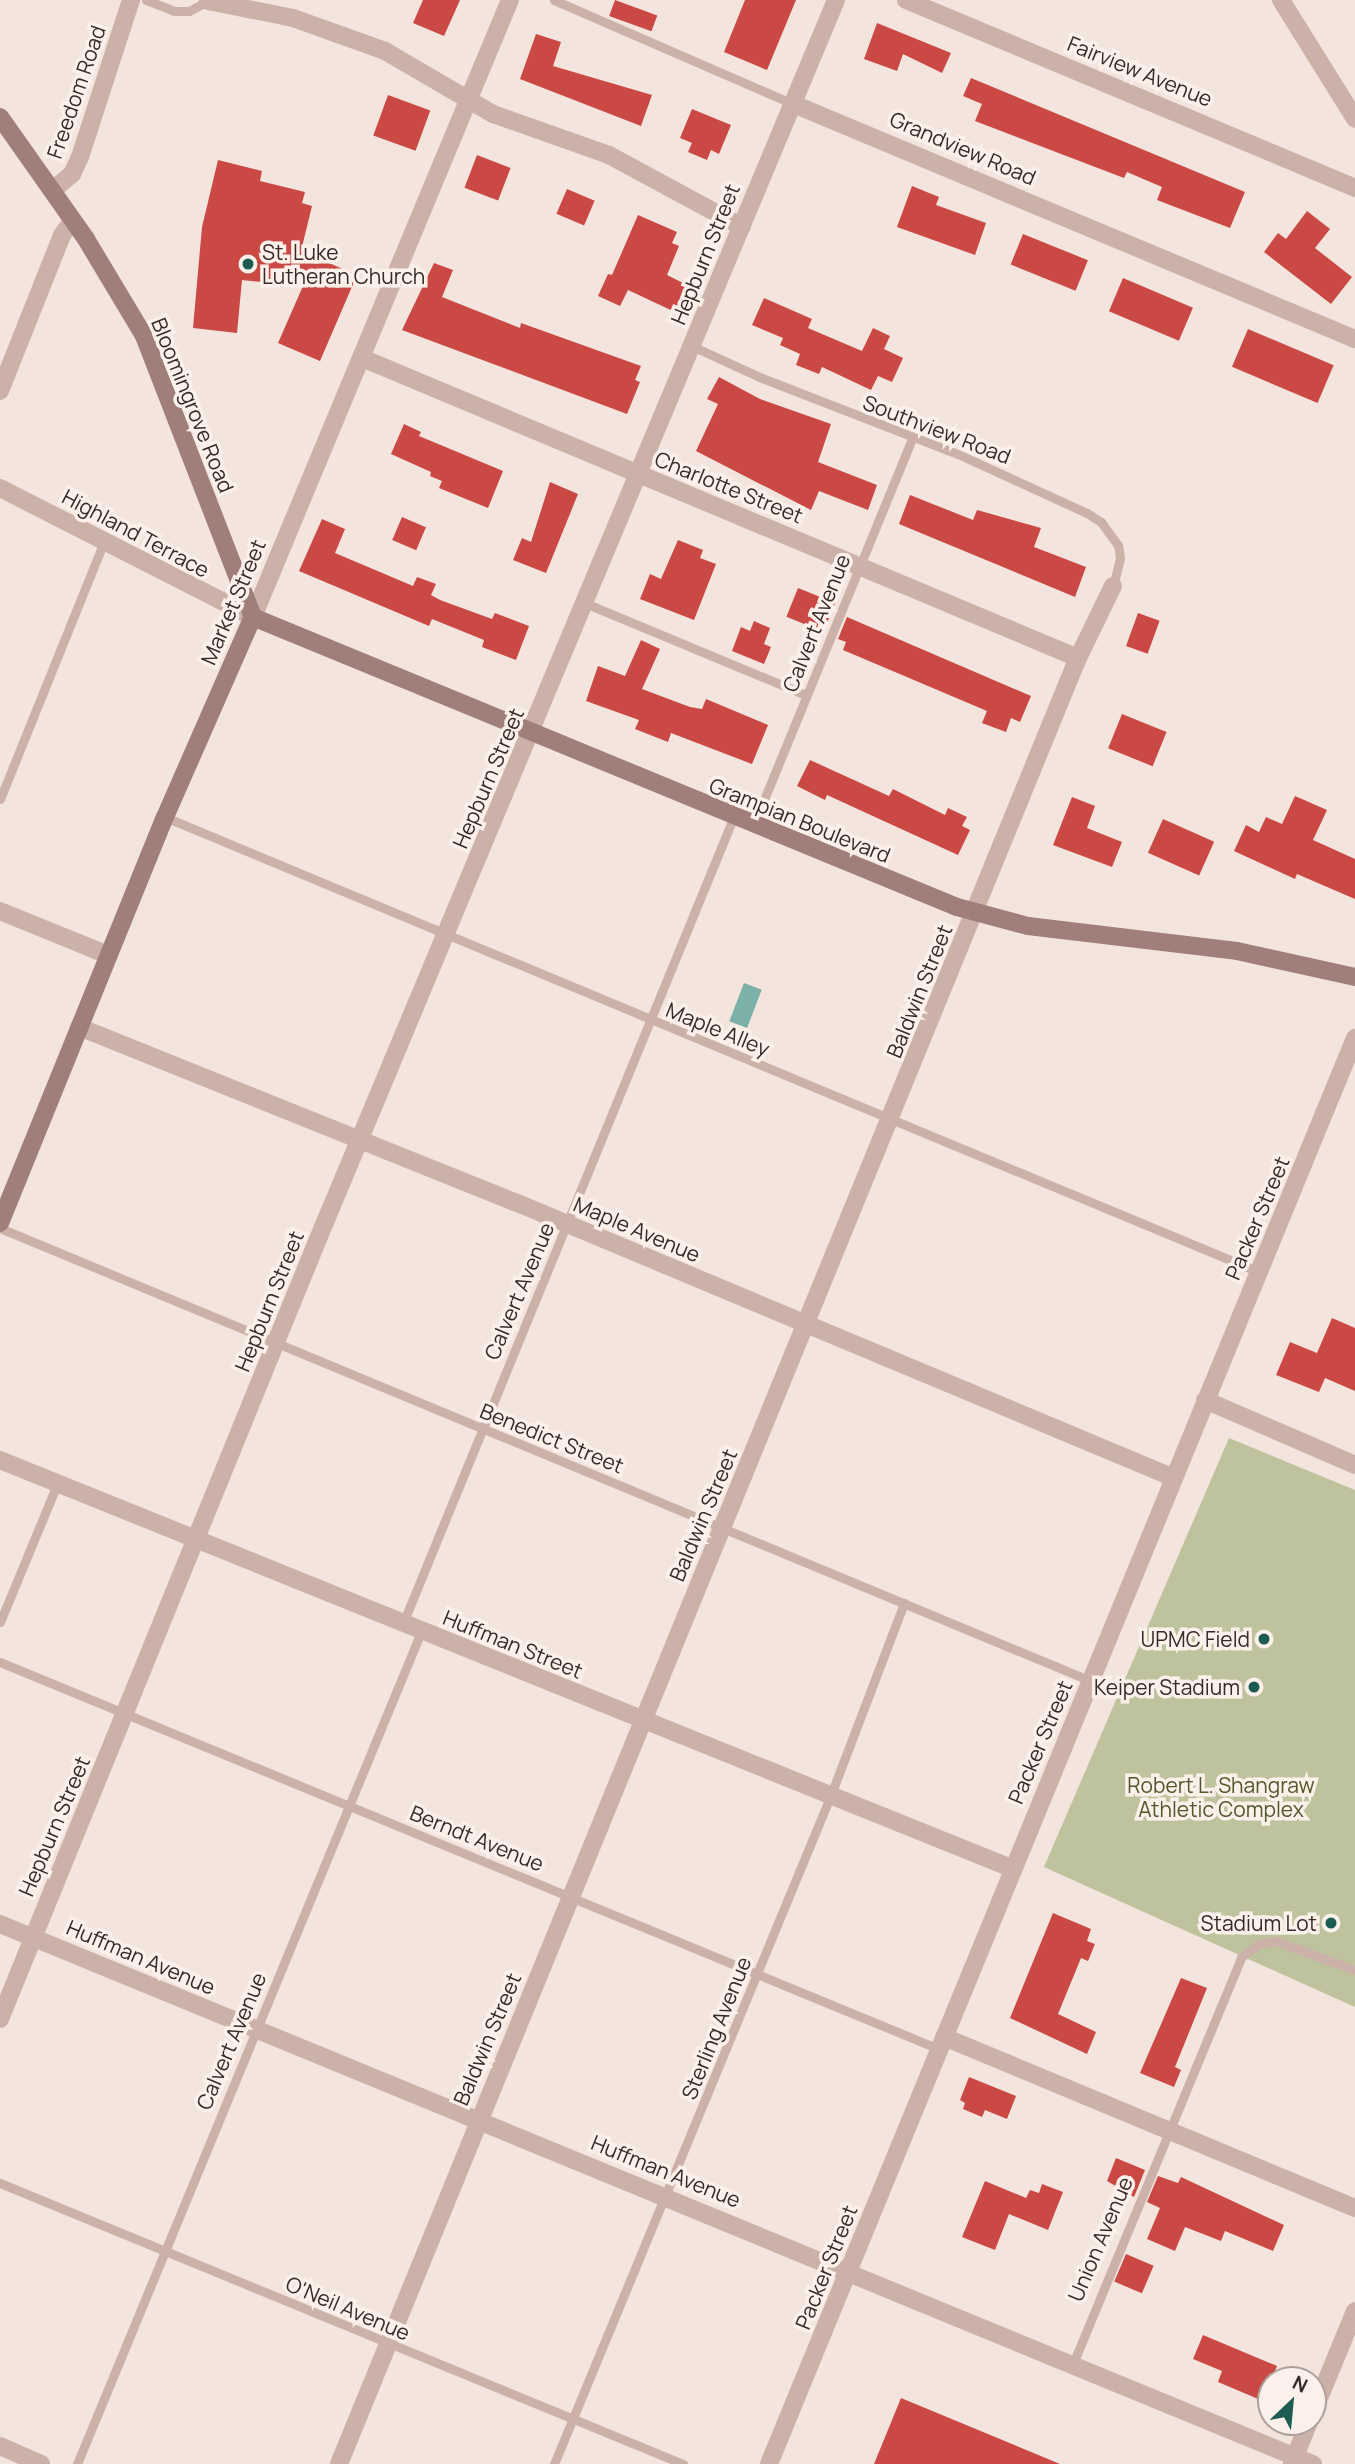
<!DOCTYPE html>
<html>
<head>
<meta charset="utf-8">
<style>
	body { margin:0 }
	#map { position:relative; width:1355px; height:2464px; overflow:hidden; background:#f3e4dd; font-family:Manrope,sans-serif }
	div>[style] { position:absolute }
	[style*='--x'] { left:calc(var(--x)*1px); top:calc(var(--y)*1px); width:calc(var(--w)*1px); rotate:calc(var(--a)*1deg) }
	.green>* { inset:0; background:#bec39d }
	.water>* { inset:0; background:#7bb1a8; transform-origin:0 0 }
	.building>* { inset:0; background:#ca4945; transform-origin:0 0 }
	.lane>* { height:9px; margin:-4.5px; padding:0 4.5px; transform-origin:4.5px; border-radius:4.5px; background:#ccb1a9 }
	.street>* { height:18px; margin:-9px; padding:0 9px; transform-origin:9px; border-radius:9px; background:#ccb1a9 }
	.secondary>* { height:18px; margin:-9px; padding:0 9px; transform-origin:9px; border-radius:9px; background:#a07f7a }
	.dots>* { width:19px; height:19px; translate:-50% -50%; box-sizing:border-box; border:4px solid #fbf0ea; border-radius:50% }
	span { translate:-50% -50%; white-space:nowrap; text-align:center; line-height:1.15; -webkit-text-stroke:7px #fbf0ea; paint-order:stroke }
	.street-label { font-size:21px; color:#392a29 }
	.poi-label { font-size:21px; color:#392a29 }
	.left { translate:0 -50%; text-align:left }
	.right { translate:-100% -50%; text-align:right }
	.park-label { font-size:21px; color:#51582c }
	.north { position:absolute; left:1257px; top:2366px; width:70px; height:70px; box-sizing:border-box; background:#fbf0ea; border:2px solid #ada19d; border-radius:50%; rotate:26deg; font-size:19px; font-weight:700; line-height:28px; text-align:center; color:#392a29 }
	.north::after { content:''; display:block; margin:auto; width:24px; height:32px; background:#1d5c53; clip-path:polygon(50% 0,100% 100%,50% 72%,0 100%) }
</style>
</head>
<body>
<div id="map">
	<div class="green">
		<i style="clip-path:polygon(1229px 1438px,1355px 1490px,1355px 2007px,1044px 1867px)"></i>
	</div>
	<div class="water">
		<i style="left:744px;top:983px;width:19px;height:41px;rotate:21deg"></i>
	</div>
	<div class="building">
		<i style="clip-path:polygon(423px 0,460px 0,444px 36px,413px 23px)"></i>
		<i style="left:615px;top:0;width:45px;height:17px;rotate:20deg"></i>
		<i style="clip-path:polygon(745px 0,796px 0,767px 70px,724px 52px)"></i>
		<i style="clip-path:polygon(877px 23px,951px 53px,942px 73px,903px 54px,897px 71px,864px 59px)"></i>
		<i style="clip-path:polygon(536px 34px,561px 42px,553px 66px,652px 95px,641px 126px,520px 79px)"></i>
		<i style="clip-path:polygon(971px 78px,1245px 192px,1230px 228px,1157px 200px,1162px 187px,1127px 172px,1124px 178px,975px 121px,982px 104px,963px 96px)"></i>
		<i style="left:388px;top:95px;width:45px;height:43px;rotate:20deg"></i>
		<i style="clip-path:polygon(692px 109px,731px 125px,719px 154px,711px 150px,707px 160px,688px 152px,692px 143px,680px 138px)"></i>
		<i style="left:477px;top:155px;width:36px;height:35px;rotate:21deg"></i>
		<i style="clip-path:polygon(218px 160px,262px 171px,260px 181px,305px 192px,302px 203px,312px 206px,301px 251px,357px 275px,320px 361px,278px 343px,303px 286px,242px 280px,237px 333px,193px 328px,202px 227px)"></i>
		<i style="clip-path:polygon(912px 186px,939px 197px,936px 205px,986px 223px,975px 255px,897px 227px)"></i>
		<i style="left:567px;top:189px;width:30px;height:27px;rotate:23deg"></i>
		<i style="clip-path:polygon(1307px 211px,1330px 229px,1315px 248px,1352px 277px,1331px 304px,1264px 252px,1278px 233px,1286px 239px)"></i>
		<i style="clip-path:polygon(638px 215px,677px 232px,672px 243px,679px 246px,667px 275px,687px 285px,675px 312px,628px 290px,620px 306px,598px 296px,608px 274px,612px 275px)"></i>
		<i style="left:1023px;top:234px;width:70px;height:33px;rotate:22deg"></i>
		<i style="clip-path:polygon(434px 263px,453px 270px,442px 297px,520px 328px,521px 323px,641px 366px,635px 380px,640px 382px,627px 414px,402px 330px)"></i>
		<i style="left:1123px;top:278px;width:76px;height:36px;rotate:23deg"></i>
		<i style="clip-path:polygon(764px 298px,812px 319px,808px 328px,862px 351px,873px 328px,890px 336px,884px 349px,903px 358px,892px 382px,878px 376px,871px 390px,822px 367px,819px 374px,796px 365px,800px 354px,780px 345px,783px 338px,752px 325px)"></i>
		<i style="left:1248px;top:329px;width:93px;height:41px;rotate:23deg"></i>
		<i style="clip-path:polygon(719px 377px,760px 399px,831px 424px,818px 462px,877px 485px,868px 510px,819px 491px,811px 510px,696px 451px,718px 404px,707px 399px)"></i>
		<i style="clip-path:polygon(404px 424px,421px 432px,419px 436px,503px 471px,488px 508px,439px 488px,442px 481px,430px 476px,431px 472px,391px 454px)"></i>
		<i style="clip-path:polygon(550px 482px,578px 494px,546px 573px,513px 560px,522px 538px,531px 542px)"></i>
		<i style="clip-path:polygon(910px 495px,973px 520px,977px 510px,1041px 528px,1034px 547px,1086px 567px,1075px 597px,899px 524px)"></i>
		<i style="left:402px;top:517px;width:26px;height:25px;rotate:23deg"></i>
		<i style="clip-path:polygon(322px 519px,345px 529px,335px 553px,413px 586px,417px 577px,436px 584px,431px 595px,440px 600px,492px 619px,495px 613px,529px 626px,516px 660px,482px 647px,484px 640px,432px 619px,429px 626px,299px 571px)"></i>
		<i style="clip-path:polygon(678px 540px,703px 550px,700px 558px,716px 564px,694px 620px,640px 599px,650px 574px,661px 579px)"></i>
		<i style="left:798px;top:588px;width:40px;height:31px;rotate:22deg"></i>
		<i style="left:1138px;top:613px;width:23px;height:35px;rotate:20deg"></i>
		<i style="clip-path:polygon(847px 617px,1031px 696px,1020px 722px,1011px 718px,1006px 732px,982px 723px,987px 711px,843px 650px,846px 642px,838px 639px)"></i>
		<i style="clip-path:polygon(754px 621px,770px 628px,764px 644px,771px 647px,764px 664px,732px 651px,741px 627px,750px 631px)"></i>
		<i style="clip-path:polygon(641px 640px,660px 649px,642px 689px,690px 707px,702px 709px,706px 699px,768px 725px,752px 764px,671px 733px,668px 742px,635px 729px,639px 720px,586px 701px,598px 666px,625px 676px)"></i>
		<i style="left:1122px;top:714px;width:48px;height:37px;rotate:22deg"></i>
		<i style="clip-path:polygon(810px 760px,889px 796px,893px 789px,945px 815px,948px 808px,967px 817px,962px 826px,970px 830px,958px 855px,827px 795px,825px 800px,797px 786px)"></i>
		<i style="clip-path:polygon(1295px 796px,1327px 810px,1313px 840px,1355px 859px,1355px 899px,1297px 874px,1295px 879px,1234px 851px,1246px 825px,1259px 832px,1266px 817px,1282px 824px)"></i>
		<i style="clip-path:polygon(1072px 797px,1095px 806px,1087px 828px,1122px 842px,1112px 867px,1053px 845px)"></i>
		<i style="left:1163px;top:819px;width:56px;height:37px;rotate:24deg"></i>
		<i style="clip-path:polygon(1332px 1318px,1355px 1328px,1355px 1391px,1325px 1378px,1319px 1392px,1276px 1375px,1290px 1342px,1317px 1353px)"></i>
		<i style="clip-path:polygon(1053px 1913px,1091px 1929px,1087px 1941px,1095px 1944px,1088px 1961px,1081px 1958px,1058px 2014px,1096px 2032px,1087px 2054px,1010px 2018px)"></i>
		<i style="clip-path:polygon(1181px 1978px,1207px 1988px,1175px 2067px,1181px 2070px,1174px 2087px,1140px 2073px)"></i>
		<i style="clip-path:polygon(969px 2077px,1016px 2096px,1007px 2119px,985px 2110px,982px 2117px,963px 2109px,965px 2103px,960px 2100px)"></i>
		<i style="clip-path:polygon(1116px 2158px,1145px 2170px,1134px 2197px,1107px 2181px)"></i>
		<i style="clip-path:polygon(1158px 2176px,1178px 2183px,1181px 2177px,1284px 2225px,1273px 2251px,1225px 2231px,1221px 2241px,1185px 2227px,1175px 2251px,1147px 2239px,1160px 2208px,1147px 2202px)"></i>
		<i style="clip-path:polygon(985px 2181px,1026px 2198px,1030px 2190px,1039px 2193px,1042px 2184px,1063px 2192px,1048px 2230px,1009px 2214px,995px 2250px,962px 2237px)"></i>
		<i style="left:1126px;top:2254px;width:30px;height:30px;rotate:23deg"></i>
		<i style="clip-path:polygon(1203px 2335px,1277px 2366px,1263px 2401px,1218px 2382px,1222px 2371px,1193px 2359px)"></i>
		<i style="clip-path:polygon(901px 2398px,1060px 2464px,874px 2464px)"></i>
	</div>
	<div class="lane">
		<i style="--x:146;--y:0;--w:30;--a:21"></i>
		<i style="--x:174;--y:11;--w:15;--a:0"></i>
		<i style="--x:189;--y:11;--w:21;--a:-28"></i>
		<i style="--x:554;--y:0;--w:258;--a:23.5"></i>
		<i style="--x:692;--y:346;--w:77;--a:24.6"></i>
		<i style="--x:762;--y:378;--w:210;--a:21.2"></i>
		<i style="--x:958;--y:454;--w:142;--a:24.6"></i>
		<i style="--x:1087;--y:513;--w:17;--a:33"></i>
		<i style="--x:1101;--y:522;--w:29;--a:54"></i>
		<i style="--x:1118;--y:545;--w:13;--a:81"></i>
		<i style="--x:1120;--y:558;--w:29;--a:104"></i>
		<i style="--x:585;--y:603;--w:239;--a:22.6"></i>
		<i style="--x:0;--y:799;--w:277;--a:-68"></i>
		<i style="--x:165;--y:817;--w:1185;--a:22.58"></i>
		<i style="--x:754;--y:824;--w:418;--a:-67.7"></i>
		<i style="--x:0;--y:1228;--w:1181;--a:22.55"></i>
		<i style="--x:0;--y:1622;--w:152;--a:-67.5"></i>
		<i style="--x:403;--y:1623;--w:872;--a:-67.7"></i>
		<i style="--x:0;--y:1662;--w:1016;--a:22.4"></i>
		<i style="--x:0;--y:2183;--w:739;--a:22.36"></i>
		<i style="--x:1072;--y:2366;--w:443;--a:-67.5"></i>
		<i style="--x:1241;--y:1957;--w:22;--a:-36"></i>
		<i style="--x:1259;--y:1944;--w:17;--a:-10"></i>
		<i style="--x:1276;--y:1941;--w:84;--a:20.2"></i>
		<i style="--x:77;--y:2464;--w:900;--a:-67.54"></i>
		<i style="--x:554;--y:2464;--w:722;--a:-67.52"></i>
		<i style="--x:830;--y:1797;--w:208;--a:-69.1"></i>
	</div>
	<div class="street">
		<i style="--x:906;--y:0;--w:487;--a:22.7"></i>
		<i style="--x:1281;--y:0;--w:140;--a:58.1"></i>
		<i style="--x:208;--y:1;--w:87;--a:11.3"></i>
		<i style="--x:293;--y:18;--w:98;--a:19.7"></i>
		<i style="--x:385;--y:51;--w:125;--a:30.3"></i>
		<i style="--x:493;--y:114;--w:123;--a:19.5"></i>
		<i style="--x:609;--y:155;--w:151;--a:28.4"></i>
		<i style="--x:791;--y:103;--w:611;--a:22.71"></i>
		<i style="--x:53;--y:190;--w:25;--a:-40"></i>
		<i style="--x:72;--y:174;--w:19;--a:-65"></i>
		<i style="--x:80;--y:157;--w:165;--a:-72"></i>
		<i style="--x:362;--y:358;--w:776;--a:22.73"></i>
		<i style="--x:0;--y:391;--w:168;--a:-68.3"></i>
		<i style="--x:62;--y:235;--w:17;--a:-54"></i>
		<i style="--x:0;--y:488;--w:284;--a:27"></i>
		<i style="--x:253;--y:617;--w:668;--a:-67.39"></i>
		<i style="--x:0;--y:911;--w:117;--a:22.2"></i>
		<i style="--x:79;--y:1027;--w:470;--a:21.9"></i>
		<i style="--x:515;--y:1202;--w:714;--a:22.72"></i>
		<i style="--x:1205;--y:1400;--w:163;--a:23.4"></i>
		<i style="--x:0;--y:1460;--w:1090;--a:21.98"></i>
		<i style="--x:0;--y:1924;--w:1420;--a:22.36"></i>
		<i style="--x:0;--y:2019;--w:842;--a:-67.82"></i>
		<i style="--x:318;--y:1239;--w:1343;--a:-67.31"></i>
		<i style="--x:944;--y:2037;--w:445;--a:22.6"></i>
		<i style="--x:1313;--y:2413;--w:110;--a:-67.6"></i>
		<i style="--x:0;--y:2446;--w:45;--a:23.7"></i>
		<i style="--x:339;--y:2464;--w:1951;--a:-67.75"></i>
		<i style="--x:1078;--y:658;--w:80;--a:-64.1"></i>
		<i style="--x:769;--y:2464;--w:1542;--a:-67.66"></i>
		<i style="--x:1292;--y:2464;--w:45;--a:-68"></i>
	</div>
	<div class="secondary">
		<i style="--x:0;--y:117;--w:149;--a:54.8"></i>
		<i style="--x:86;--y:239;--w:113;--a:59.1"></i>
		<i style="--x:144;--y:336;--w:301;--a:68.8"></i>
		<i style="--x:253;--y:617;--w:761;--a:22.39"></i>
		<i style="--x:957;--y:907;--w:73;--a:15"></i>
		<i style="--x:1028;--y:926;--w:210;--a:6.8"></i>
		<i style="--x:1237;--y:951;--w:121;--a:12.4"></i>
		<i style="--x:0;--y:1223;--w:438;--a:-67.9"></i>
		<i style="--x:165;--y:817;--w:219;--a:-66.3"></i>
	</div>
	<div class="dots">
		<i style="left:248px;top:264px;background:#1d5c53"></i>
		<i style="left:1264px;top:1639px;background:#1d5c53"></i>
		<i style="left:1254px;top:1687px;background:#1d5c53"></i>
		<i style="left:1331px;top:1923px;background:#1d5c53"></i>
	</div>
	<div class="street-label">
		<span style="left:1140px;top:71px;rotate:22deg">Fairview Avenue</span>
		<span style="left:76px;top:92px;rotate:-71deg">Freedom Road</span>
		<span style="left:963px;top:148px;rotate:23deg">Grandview Road</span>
		<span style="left:705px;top:254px;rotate:-68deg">Hepburn Street</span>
		<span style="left:193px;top:405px;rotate:68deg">Bloomingrove Road</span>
		<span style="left:937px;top:429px;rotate:21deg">Southview Road</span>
		<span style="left:729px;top:487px;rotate:22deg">Charlotte Street</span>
		<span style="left:136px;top:533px;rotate:28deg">Highland Terrace</span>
		<span style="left:233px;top:602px;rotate:-67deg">Market Street</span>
		<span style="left:816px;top:623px;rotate:-68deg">Calvert Avenue</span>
		<span style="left:488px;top:778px;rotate:-67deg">Hepburn Street</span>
		<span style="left:800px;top:820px;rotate:22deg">Grampian Boulevard</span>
		<span style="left:919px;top:991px;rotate:-68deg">Baldwin Street</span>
		<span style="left:718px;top:1029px;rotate:22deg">Maple Alley</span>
		<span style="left:1257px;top:1218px;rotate:-67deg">Packer Street</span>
		<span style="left:637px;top:1229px;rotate:23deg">Maple Avenue</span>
		<span style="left:519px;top:1291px;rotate:-67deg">Calvert Avenue</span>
		<span style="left:269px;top:1301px;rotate:-68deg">Hepburn Street</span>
		<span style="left:552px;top:1438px;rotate:22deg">Benedict Street</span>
		<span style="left:703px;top:1515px;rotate:-67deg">Baldwin Street</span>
		<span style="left:513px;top:1644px;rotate:22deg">Huffman Street</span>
		<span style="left:1040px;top:1742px;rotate:-67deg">Packer Street</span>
		<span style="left:54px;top:1826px;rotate:-67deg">Hepburn Street</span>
		<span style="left:477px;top:1838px;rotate:22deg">Berndt Avenue</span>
		<span style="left:141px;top:1957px;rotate:23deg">Huffman Avenue</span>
		<span style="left:716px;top:2028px;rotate:-68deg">Sterling Avenue</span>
		<span style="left:487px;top:2039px;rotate:-67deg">Baldwin Street</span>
		<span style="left:231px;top:2041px;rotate:-67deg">Calvert Avenue</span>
		<span style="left:666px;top:2171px;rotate:22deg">Huffman Avenue</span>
		<span style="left:1100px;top:2239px;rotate:-67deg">Union Avenue</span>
		<span style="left:826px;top:2267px;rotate:-68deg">Packer Street</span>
		<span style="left:348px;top:2308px;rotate:23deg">O'Neil Avenue</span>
	</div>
	<div class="poi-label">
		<span class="left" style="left:262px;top:264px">St. Luke<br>Lutheran Church</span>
		<span class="right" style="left:1250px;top:1639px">UPMC Field</span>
		<span class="right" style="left:1240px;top:1687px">Keiper Stadium</span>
		<span class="right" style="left:1317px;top:1923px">Stadium Lot</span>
	</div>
	<div class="park-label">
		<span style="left:1221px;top:1797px">Robert L. Shangraw<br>Athletic Complex</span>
	</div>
	<div class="north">N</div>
</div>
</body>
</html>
